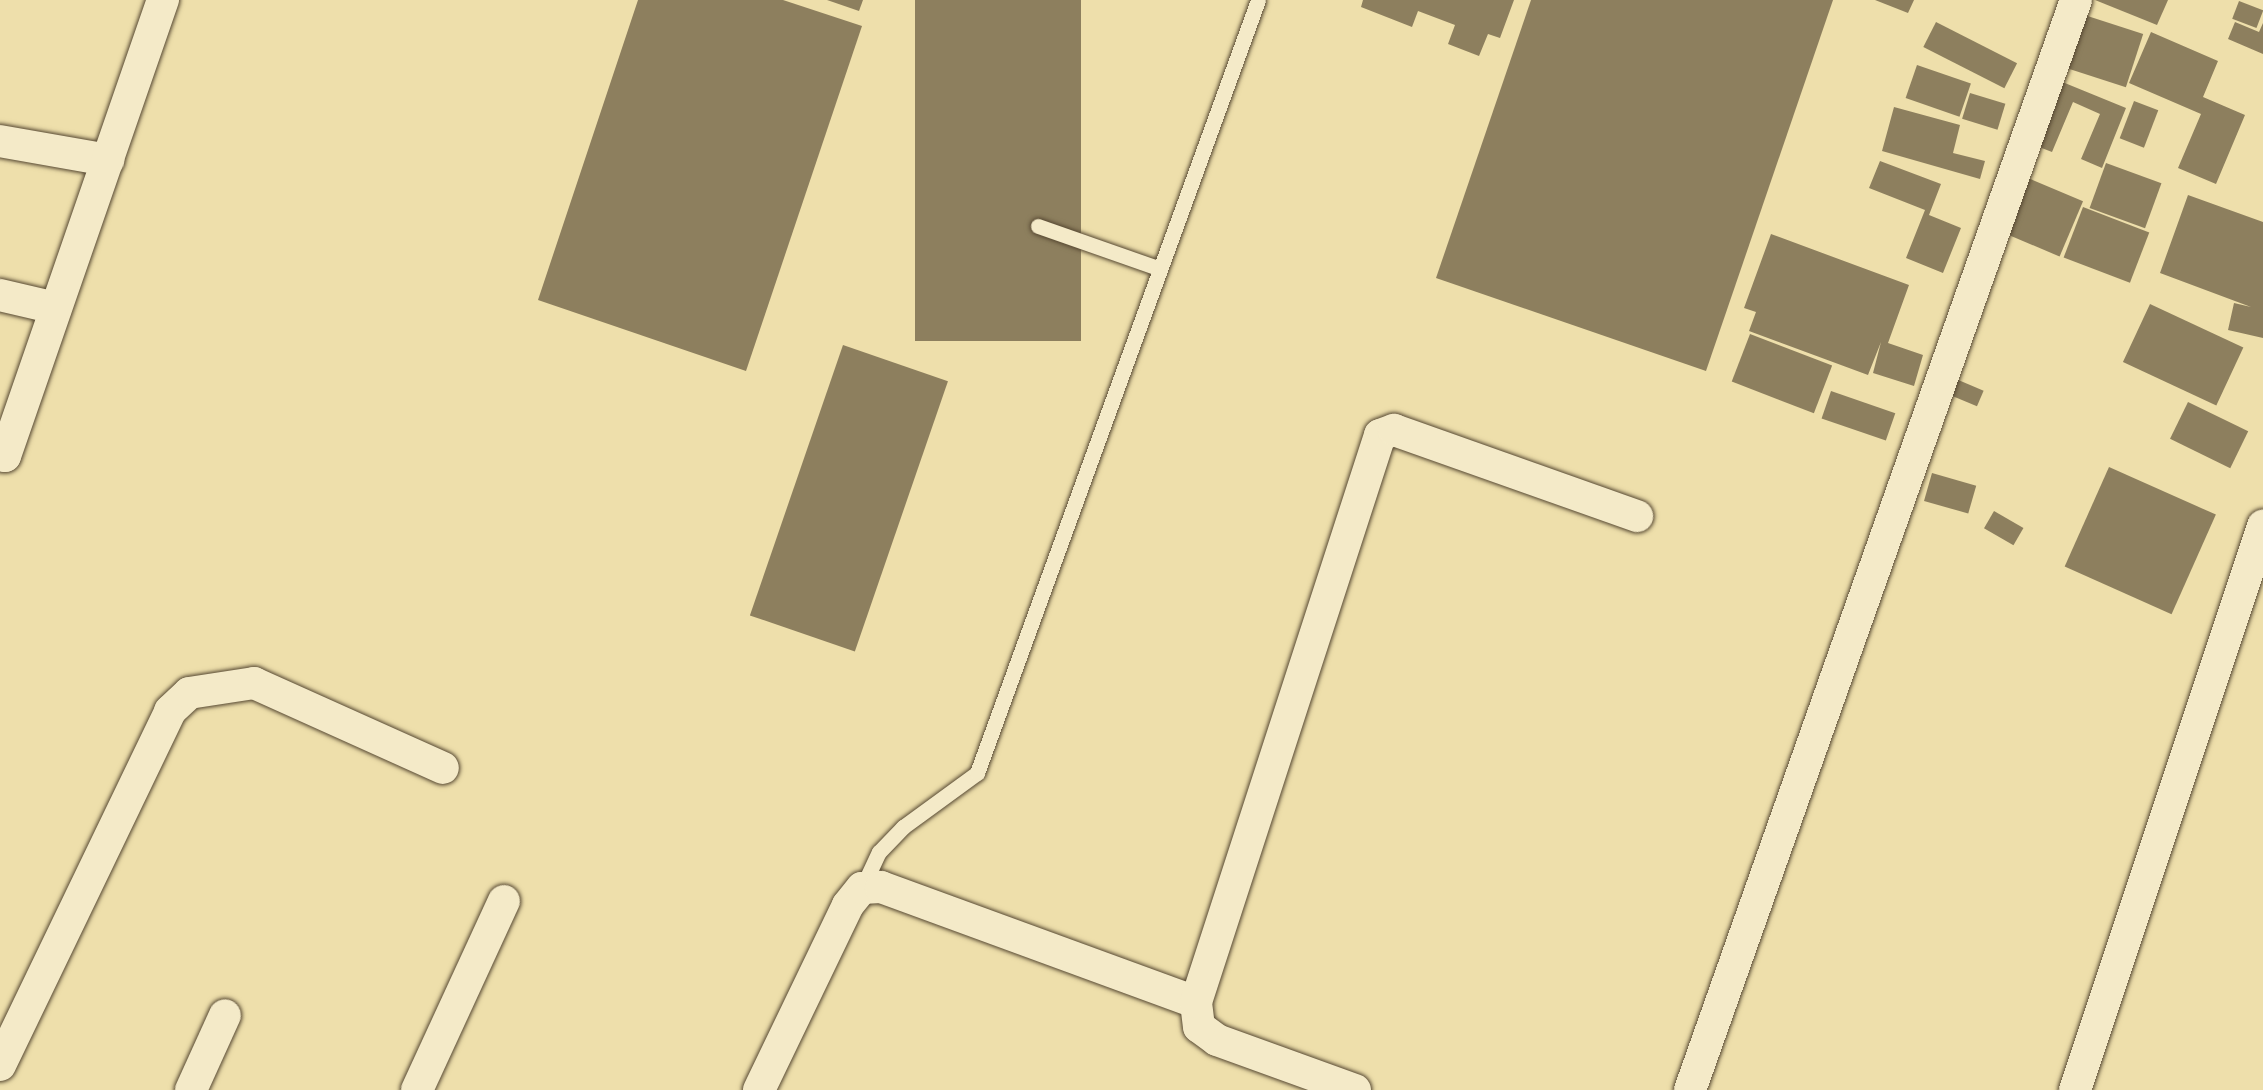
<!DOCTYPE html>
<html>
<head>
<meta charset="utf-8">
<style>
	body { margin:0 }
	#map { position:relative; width:2263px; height:1090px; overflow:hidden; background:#eedfab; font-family:Cardo,serif }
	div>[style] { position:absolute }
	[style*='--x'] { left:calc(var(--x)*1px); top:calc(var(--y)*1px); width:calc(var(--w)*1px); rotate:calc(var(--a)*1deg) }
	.building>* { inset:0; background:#8d7f5e; transform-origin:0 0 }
	.roads { filter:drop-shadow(0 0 2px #564832) drop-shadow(0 0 2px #564832) }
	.service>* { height:15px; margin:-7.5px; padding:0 7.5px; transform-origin:7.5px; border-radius:7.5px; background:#f4eac8 }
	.minor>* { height:32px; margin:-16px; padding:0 16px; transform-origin:16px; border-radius:16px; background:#f4eac8 }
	span { translate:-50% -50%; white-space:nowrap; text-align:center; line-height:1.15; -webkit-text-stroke:10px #f4eac8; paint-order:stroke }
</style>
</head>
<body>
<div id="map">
	<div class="building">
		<i style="clip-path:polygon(638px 0,783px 0,862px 26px,746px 371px,538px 300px)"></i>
		<i style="clip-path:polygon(827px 0,863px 0,859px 11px)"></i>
		<i style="left:915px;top:0;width:166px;height:341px"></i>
		<i style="clip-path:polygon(1363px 0,1514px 0,1500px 38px,1488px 34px,1479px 56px,1448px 44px,1455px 25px,1418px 11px,1412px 27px,1361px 7px)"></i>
		<i style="clip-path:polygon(1531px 0,1833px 0,1706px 371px,1436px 278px)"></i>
		<i style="clip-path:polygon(1875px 0,1914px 0,1908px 13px)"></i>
		<i style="clip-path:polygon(2095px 0,2168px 0,2157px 25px)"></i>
		<i style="left:2239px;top:1px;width:26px;height:19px;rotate:21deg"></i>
		<i style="left:2069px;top:10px;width:78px;height:56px;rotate:18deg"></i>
		<i style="left:1936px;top:22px;width:91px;height:28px;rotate:27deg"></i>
		<i style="clip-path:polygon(2235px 22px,2259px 32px,2263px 23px,2263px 54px,2228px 39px)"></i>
		<i style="clip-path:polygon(2151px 32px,2218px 61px,2203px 97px,2245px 115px,2216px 184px,2178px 168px,2201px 114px,2129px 83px)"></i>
		<i style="left:1917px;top:65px;width:57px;height:35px;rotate:19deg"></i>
		<i style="clip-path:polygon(2055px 79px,2126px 108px,2102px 168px,2081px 159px,2100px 114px,2073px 102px,2052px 152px,2029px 143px)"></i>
		<i style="left:1970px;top:93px;width:37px;height:27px;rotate:17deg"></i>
		<i style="left:2134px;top:101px;width:26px;height:40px;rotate:21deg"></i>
		<i style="clip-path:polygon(1894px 107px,1960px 125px,1953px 153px,1985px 161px,1980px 179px,1882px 151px)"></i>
		<i style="clip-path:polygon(1880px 161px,1941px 184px,1929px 215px,1961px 228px,1943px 273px,1906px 258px,1925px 210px,1869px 188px)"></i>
		<i style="left:2106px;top:163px;width:59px;height:48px;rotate:20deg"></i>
		<i style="left:2014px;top:172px;width:75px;height:60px;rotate:23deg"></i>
		<i style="clip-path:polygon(2188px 195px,2263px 222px,2263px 338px,2228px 330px,2234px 303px,2251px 307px,2160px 273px)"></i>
		<i style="left:2083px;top:207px;width:71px;height:54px;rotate:21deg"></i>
		<i style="clip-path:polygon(1771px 234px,1909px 285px,1888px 343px,1923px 355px,1914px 386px,1873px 373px,1881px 342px,1868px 375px,1749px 331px,1756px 312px,1744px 308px)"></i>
		<i style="left:2150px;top:304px;width:103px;height:64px;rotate:25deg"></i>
		<i style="left:1750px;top:334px;width:88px;height:51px;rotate:21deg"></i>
		<i style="left:843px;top:345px;width:111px;height:286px;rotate:19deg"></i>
		<i style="left:1956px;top:379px;width:30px;height:17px;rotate:23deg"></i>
		<i style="left:1831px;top:391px;width:68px;height:29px;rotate:19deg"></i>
		<i style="left:2188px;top:402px;width:67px;height:41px;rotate:26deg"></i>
		<i style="left:2109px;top:467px;width:117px;height:109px;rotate:24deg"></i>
		<i style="left:1932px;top:473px;width:46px;height:29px;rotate:16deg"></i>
		<i style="left:1994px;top:511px;width:34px;height:20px;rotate:30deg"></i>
	</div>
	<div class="roads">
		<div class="service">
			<i style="--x:1038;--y:226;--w:127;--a:19.3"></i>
			<i style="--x:862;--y:888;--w:40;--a:-65"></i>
			<i style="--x:879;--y:852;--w:35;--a:-46"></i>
			<i style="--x:903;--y:827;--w:92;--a:-36.1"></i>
			<i style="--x:977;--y:773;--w:822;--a:-70.02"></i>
		</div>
		<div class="minor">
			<i style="--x:0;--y:141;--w:110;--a:10"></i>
			<i style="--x:0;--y:295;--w:57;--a:13.1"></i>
			<i style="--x:0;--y:455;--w:5;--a:11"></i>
			<i style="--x:5;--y:456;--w:483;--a:-70.9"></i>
			<i style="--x:0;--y:1065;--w:393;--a:-64.3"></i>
			<i style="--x:170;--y:711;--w:26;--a:-43"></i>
			<i style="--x:189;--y:693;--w:66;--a:-8.7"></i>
			<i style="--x:254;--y:683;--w:207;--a:24.2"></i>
			<i style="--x:191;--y:1090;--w:82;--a:-65.6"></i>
			<i style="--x:417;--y:1090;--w:208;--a:-65.3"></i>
			<i style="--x:759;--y:1090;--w:205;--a:-64.3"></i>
			<i style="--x:848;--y:905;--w:22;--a:-51"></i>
			<i style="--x:862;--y:888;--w:19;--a:-3"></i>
			<i style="--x:881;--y:887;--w:335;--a:20.1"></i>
			<i style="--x:1355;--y:1090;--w:147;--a:-160.1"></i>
			<i style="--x:1217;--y:1040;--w:22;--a:-144"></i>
			<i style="--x:1199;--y:1027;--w:25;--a:-97"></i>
			<i style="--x:1196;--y:1002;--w:596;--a:-72.02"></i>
			<i style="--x:1380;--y:435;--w:15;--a:-20"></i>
			<i style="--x:1394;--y:430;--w:258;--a:19.5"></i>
			<i style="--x:1690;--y:1090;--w:1156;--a:-70.5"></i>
			<i style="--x:2075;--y:1090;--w:595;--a:-71.57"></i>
		</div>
	</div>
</div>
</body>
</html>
